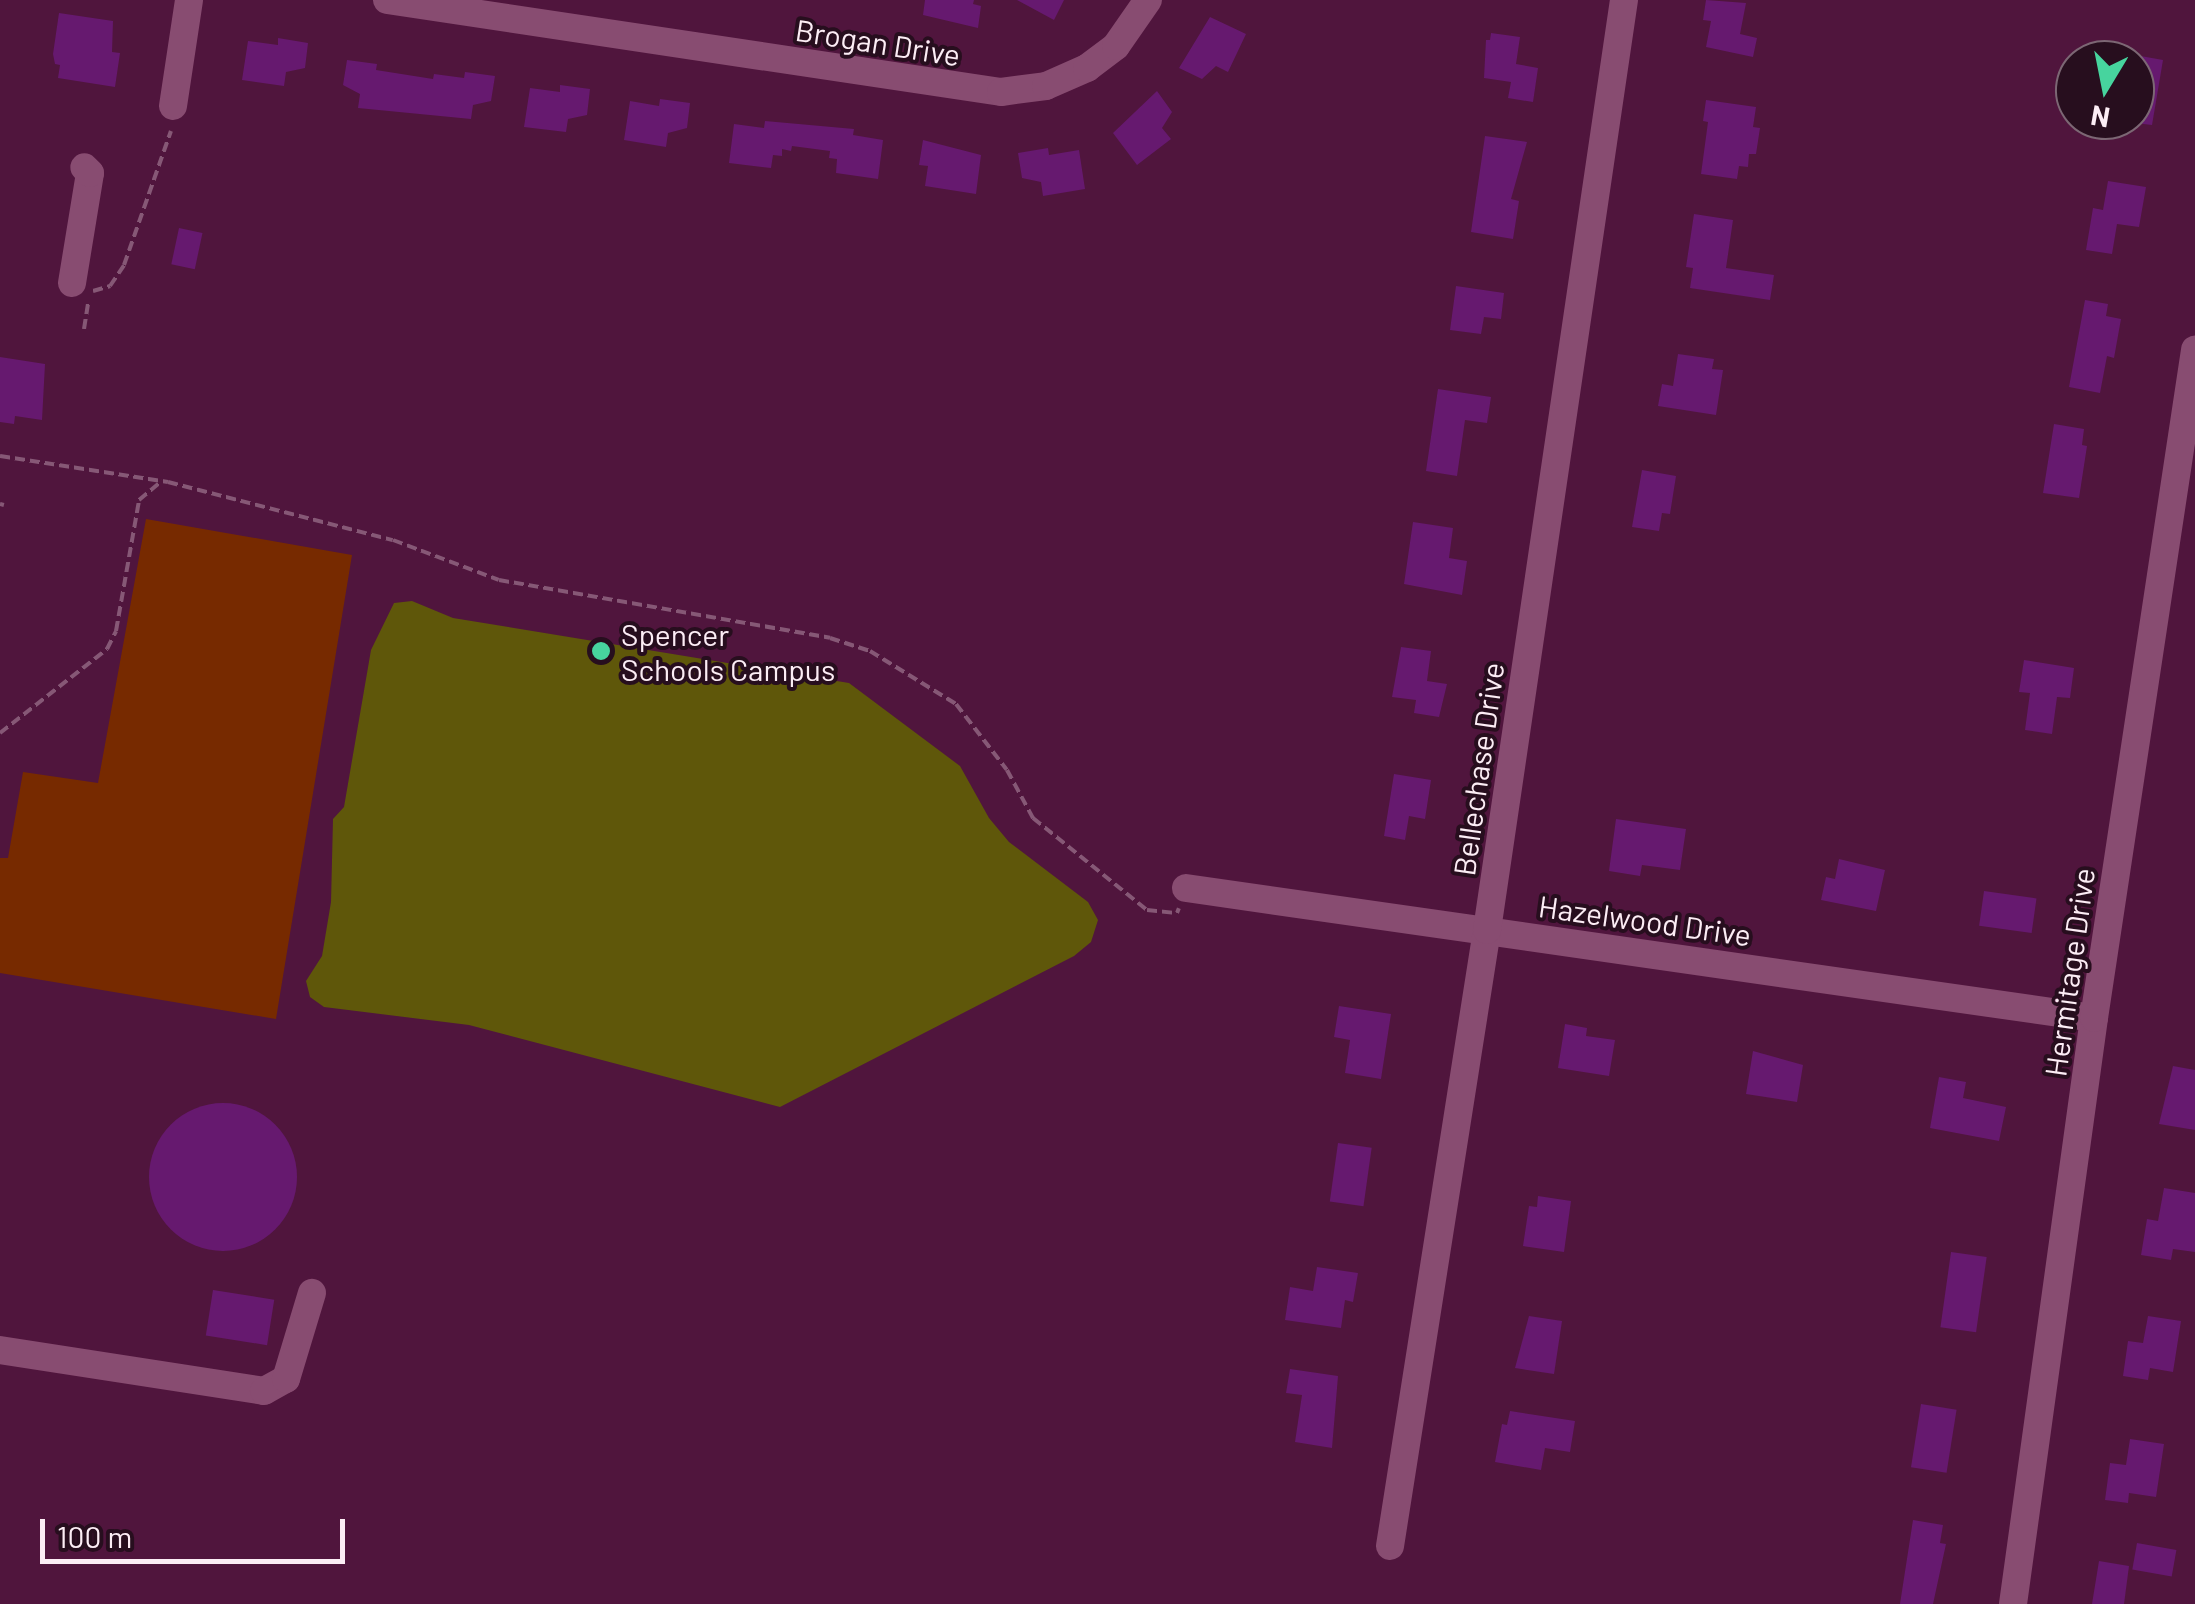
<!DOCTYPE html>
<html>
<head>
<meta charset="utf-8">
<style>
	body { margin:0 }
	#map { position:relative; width:2195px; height:1604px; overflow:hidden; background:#50153d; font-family:Barlow,sans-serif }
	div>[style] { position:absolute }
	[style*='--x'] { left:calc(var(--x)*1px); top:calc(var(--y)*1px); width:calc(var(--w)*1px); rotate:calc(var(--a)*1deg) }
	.green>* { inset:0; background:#772a00 }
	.water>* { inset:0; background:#5f570a }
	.building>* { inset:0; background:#66196f; transform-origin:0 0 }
	.round { border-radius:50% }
	.path>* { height:4px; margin-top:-2px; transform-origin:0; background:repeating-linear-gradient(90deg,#865876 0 10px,transparent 0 15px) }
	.minor>* { height:28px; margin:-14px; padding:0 14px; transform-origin:14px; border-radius:14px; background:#884c71 }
	.dots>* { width:28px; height:28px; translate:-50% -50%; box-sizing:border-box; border:5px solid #270e1e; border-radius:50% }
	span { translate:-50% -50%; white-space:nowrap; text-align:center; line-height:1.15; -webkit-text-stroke:8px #270e1e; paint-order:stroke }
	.street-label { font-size:30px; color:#fcedf5 }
	.poi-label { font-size:30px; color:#fcedf5 }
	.left { translate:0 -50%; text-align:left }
	.north { position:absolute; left:2055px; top:40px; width:100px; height:100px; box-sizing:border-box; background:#270e1e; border:2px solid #7c6774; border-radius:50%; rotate:190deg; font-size:28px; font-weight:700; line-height:40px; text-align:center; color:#fcedf5 }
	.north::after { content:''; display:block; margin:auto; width:35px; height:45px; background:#47d49e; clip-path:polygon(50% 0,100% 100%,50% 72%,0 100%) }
	.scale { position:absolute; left:40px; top:1519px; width:305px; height:45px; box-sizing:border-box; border:5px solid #fcedf5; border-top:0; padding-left:12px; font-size:30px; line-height:35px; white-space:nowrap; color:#fcedf5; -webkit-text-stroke:8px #270e1e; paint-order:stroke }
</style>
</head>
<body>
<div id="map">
	<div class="green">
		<i style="clip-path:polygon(146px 519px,352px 555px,276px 1019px,0 973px,0 858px,8px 858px,23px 772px,98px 783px)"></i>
	</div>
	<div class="water">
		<i style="clip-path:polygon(412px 601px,453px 618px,849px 683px,960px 766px,989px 818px,1009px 842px,1088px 902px,1098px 920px,1091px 942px,1074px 956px,780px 1107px,469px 1025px,324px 1007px,310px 997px,306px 981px,322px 956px,331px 902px,333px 819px,344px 807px,371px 650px,394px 603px)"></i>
	</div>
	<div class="building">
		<i style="clip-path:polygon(925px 0,974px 0,973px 4px,981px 6px,978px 28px,923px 15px)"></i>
		<i style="clip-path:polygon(1017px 0,1064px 0,1054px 20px)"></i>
		<i style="clip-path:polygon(1706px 0,1746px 3px,1740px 34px,1757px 38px,1753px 57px,1706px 47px,1711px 21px,1703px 20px)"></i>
		<i style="clip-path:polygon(59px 13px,113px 21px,112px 52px,120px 53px,115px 87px,58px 78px,60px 65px,55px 64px,53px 54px)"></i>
		<i style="clip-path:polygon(1210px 17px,1246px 34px,1228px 72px,1216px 66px,1202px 79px,1179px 68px)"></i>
		<i style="clip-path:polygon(1491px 33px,1520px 37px,1516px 64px,1538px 68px,1533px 102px,1508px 98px,1511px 82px,1484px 78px,1486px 40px,1490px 40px)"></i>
		<i style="clip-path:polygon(278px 38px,308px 43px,305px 68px,286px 72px,284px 86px,242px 80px,248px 41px,278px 45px)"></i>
		<i style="clip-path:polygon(2135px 55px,2163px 60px,2152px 125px,2135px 123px)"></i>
		<i style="clip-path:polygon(347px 60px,377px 64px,376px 70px,433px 79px,434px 74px,464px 78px,465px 72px,495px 76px,491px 101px,473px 105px,471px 119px,358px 108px,360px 94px,343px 85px)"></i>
		<i style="clip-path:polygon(560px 85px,590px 89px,587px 115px,568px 119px,566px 132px,524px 127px,530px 88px,560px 92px)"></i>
		<i style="clip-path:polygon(1157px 91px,1172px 112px,1162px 128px,1171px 139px,1137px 165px,1113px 133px)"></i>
		<i style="clip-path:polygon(660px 99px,690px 103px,687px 128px,668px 133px,666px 147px,624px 140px,630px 101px,659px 106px)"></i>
		<i style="clip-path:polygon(1706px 100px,1756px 107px,1753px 127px,1760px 128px,1756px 154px,1749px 154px,1748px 167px,1739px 166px,1737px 179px,1701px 174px,1708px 122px,1703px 121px)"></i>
		<i style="clip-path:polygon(765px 121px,854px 129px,853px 135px,883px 140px,878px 179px,836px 173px,837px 159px,829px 158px,830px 151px,792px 146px,791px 151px,782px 149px,782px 156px,773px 155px,771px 168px,729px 163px,734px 124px,764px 128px)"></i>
		<i style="clip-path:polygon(1485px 136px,1527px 142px,1511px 199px,1519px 201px,1513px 239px,1471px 232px)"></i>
		<i style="clip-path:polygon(923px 140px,981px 155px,976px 194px,925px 186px,928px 166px,919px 165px)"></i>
		<i style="clip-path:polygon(1048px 148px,1049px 155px,1079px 150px,1085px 189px,1043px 196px,1041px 182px,1022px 178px,1018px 153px)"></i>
		<i style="clip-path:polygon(2108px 181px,2146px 187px,2139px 227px,2117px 224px,2112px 254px,2086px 250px,2093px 208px,2103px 210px)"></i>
		<i style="clip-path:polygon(1694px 214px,1733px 220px,1726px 268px,1774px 275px,1770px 300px,1690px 288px,1693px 268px,1686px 267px)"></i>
		<i style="left:179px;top:228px;width:24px;height:37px;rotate:12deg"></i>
		<i style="clip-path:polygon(1456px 286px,1504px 293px,1501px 319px,1484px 317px,1481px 334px,1450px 330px)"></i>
		<i style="clip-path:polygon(2085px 300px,2108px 304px,2106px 316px,2121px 319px,2114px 358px,2107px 356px,2100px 393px,2069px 387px)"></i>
		<i style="clip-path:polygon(1678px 354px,1714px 359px,1712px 369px,1723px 370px,1716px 415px,1658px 406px,1662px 384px,1673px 386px)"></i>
		<i style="clip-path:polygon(0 357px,45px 364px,42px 420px,15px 416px,14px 424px,0 422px)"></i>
		<i style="clip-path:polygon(1438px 389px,1491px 397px,1487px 423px,1465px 420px,1457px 476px,1426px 471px)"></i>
		<i style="clip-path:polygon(2054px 424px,2084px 429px,2082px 445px,2087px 446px,2079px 498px,2043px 493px)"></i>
		<i style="clip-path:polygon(1642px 470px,1676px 476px,1670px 514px,1662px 513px,1659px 531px,1632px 527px)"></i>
		<i style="clip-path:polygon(1413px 522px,1453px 528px,1449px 558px,1467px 561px,1462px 595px,1404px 584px)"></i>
		<i style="clip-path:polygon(1401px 647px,1431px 651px,1427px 681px,1447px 684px,1439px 717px,1414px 713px,1416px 700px,1392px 697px)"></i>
		<i style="clip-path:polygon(2024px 660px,2074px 668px,2070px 698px,2057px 697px,2052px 734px,2025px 730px,2030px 693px,2019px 692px)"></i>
		<i style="clip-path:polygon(1394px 774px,1431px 780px,1425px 819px,1409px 816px,1405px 840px,1384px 836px)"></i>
		<i style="clip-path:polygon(1616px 819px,1686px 829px,1680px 870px,1642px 865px,1640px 876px,1609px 871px)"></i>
		<i style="clip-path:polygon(1839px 859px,1885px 870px,1876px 911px,1821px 900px,1826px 877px,1835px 879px)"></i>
		<i style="left:1984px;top:891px;width:53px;height:35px;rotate:8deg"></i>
		<i style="clip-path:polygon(1339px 1006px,1391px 1014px,1381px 1079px,1345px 1073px,1350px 1040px,1334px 1037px)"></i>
		<i style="clip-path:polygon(1565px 1024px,1587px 1028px,1586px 1036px,1615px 1040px,1609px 1076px,1558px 1068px)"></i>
		<i style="clip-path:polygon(1753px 1051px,1803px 1065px,1797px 1102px,1746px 1094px)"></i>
		<i style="clip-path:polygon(2173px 1066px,2195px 1070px,2195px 1130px,2159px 1124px)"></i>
		<i style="clip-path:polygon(1939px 1077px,1966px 1082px,1963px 1098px,2006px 1107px,1999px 1141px,1930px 1128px)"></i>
		<i class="round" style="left:149px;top:1103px;width:148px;height:148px"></i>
		<i style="left:1338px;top:1143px;width:34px;height:59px;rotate:8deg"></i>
		<i style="clip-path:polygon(2164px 1188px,2195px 1193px,2195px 1252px,2173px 1249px,2171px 1260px,2141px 1255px,2147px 1219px,2158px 1221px)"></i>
		<i style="clip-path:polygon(1538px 1196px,1571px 1201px,1564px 1252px,1523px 1246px,1529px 1206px,1537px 1207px)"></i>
		<i style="left:1951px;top:1252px;width:36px;height:76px;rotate:8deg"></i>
		<i style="clip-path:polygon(1317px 1267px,1358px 1273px,1353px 1302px,1345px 1300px,1341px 1328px,1285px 1320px,1290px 1287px,1313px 1291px)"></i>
		<i style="left:213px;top:1290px;width:62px;height:46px;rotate:9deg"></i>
		<i style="clip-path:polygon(1529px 1316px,1562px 1321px,1554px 1374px,1515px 1368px)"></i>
		<i style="clip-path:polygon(2148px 1316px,2181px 1321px,2173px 1372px,2150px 1368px,2148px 1380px,2123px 1376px,2128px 1341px,2143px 1343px)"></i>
		<i style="clip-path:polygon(1290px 1369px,1338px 1376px,1332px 1448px,1295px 1442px,1302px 1395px,1286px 1393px)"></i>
		<i style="left:1921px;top:1404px;width:36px;height:64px;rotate:9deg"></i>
		<i style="clip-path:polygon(1510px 1411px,1575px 1421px,1570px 1452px,1545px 1448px,1541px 1470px,1495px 1462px,1502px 1424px,1507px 1425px)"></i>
		<i style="clip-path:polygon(2130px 1439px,2164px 1444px,2156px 1497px,2129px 1493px,2128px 1503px,2105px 1500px,2110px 1463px,2126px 1465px)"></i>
		<i style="clip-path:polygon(1913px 1520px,1943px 1525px,1940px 1543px,1946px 1544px,1933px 1604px,1900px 1604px)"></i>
		<i style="left:2137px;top:1543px;width:40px;height:27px;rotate:10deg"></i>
		<i style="clip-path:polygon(2099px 1561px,2129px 1566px,2124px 1604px,2092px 1604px)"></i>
	</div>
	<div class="path">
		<i style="--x:93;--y:291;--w:18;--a:-16"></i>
		<i style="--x:110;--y:286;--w:25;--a:-56"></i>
		<i style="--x:124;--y:265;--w:142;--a:-70.7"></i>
		<i style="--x:84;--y:329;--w:26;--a:-81"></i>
		<i style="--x:0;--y:456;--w:170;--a:8.8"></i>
		<i style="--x:168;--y:482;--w:232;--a:14.5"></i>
		<i style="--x:393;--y:540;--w:113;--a:20.7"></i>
		<i style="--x:499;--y:580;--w:336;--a:9.9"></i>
		<i style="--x:830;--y:638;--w:42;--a:18"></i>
		<i style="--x:870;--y:651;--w:101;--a:31.6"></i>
		<i style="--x:956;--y:704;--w:83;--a:52.3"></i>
		<i style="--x:1007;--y:770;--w:55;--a:61.6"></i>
		<i style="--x:1033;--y:818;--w:146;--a:38.9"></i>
		<i style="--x:1147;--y:910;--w:30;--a:6"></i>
		<i style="--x:1177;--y:913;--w:5;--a:-68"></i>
		<i style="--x:0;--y:504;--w:4;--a:14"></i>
		<i style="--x:0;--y:733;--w:136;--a:-38.1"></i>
		<i style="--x:107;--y:649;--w:20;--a:-63"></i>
		<i style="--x:116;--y:631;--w:133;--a:-80"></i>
		<i style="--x:139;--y:500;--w:30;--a:-40"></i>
	</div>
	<div class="minor">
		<i style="--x:387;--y:0;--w:621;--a:8.52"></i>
		<i style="--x:1001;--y:92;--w:45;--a:-7.6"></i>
		<i style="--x:1046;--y:86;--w:45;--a:-23.7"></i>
		<i style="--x:1087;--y:68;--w:36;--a:-37"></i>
		<i style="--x:1116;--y:46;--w:56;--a:-55.2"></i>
		<i style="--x:173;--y:106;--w:107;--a:-81.4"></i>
		<i style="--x:72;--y:283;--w:111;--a:-80.7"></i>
		<i style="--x:90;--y:173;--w:8;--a:-135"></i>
		<i style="--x:1186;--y:888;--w:917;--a:8.15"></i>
		<i style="--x:0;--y:1350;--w:267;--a:8.8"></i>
		<i style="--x:264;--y:1391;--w:25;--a:-29"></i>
		<i style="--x:286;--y:1379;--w:90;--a:-73.2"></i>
		<i style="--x:1390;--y:1546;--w:624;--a:-81.05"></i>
		<i style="--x:1487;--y:930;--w:940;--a:-81.62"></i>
		<i style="--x:2013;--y:1604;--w:592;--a:-82.13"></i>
		<i style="--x:2094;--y:1018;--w:676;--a:-81.4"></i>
	</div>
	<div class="dots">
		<i style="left:601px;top:651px;background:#47d49e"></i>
	</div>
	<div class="street-label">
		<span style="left:878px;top:42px;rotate:9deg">Brogan Drive</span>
		<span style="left:1478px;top:769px;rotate:-82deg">Bellechase Drive</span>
		<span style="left:1645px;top:920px;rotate:8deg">Hazelwood Drive</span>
		<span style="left:2069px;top:972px;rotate:-82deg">Hermitage Drive</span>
	</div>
	<div class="poi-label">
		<span class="left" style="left:621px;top:651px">Spencer<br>Schools Campus</span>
	</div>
	<div class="north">N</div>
	<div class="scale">100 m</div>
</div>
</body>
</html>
